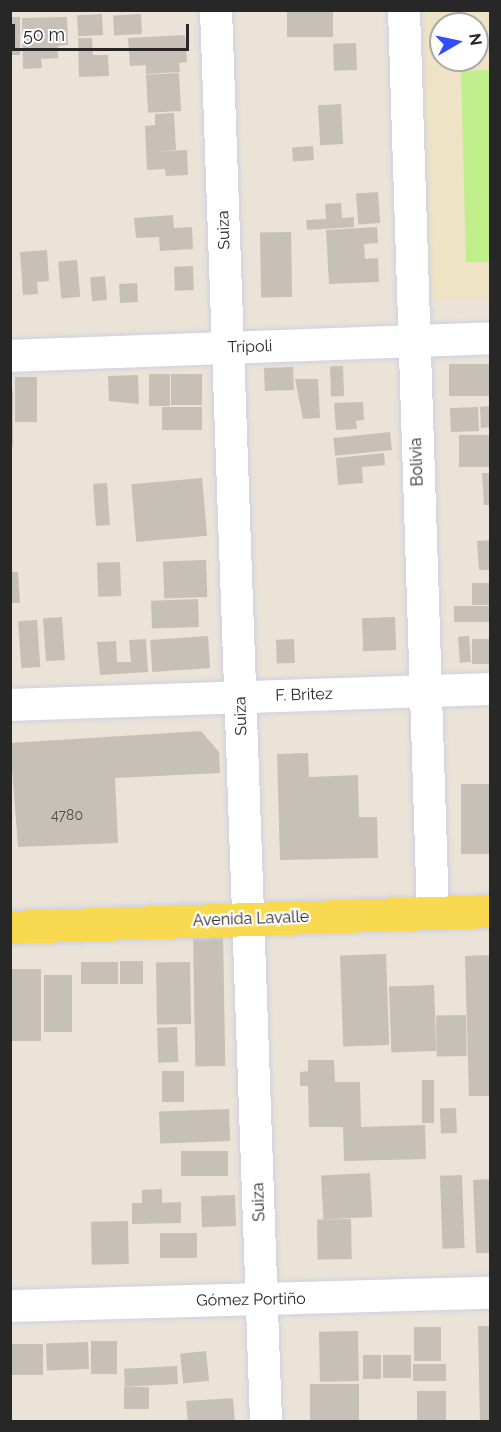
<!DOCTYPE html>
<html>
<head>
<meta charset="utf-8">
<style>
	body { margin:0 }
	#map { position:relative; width:501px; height:1432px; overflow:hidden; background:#ebe3d7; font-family:Raleway,sans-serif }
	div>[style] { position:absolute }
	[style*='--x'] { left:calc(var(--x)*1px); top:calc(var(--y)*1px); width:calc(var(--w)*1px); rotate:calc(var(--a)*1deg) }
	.education>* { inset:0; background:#eee3c5 }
	.pitch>* { inset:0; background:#bfee8a }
	.building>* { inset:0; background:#c6c0b7; transform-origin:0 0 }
	.roads { filter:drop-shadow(0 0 2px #ccd0e2) drop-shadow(0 0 2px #ccd0e2) }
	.minor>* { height:32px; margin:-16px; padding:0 16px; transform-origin:16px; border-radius:16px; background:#fff }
	.major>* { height:33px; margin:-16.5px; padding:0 16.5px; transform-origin:16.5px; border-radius:16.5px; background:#f9d94f }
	span { translate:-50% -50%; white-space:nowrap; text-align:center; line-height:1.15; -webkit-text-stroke:4.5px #fff; paint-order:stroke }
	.number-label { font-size:14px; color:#4f4d4b }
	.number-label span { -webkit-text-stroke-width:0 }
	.street-label { font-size:16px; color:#272727 }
	.frame { position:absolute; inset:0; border:12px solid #272727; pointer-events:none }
	.north { position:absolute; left:429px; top:12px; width:60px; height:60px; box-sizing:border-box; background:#fff; border:2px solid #a9a9a9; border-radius:50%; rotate:81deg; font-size:16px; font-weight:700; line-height:24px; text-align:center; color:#272727 }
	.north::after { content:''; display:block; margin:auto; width:21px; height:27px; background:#304dff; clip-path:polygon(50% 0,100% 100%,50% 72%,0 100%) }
	.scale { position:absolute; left:12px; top:24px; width:177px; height:27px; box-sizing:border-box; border:3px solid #272727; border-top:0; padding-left:8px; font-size:18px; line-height:21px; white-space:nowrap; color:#272727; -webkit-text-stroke:4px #fff; paint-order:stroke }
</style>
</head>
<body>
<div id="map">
	<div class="education">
		<i style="clip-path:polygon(evenodd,424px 11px,490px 11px,490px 298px,425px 300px,424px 11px,441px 24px,477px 24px,477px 60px,441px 60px,441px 24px)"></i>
	</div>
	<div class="pitch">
		<i style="clip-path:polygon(490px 70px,490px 262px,466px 262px,461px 71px)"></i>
	</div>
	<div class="building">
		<i style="left:287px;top:10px;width:46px;height:27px"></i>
		<i style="left:102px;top:14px;width:21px;height:25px;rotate:87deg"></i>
		<i style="left:141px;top:14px;width:20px;height:28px;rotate:87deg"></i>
		<i style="left:10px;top:17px;width:10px;height:38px"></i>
		<i style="clip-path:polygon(67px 17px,68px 45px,58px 46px,58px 58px,41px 59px,42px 68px,23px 69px,22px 18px)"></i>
		<i style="clip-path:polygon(185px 35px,187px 62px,179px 63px,180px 72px,146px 74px,146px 65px,130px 66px,128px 38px)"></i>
		<i style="clip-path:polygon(78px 38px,92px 38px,93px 55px,108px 55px,109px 76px,79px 77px)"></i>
		<i style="left:356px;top:43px;width:27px;height:23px;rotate:88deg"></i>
		<i style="left:179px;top:73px;width:38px;height:33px;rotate:87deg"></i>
		<i style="left:341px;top:104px;width:40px;height:23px;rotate:87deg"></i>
		<i style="clip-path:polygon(174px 113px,176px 150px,153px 152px,187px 150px,188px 175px,166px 176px,165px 169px,147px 170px,145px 126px,155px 125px,155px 114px)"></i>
		<i style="left:313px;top:146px;width:14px;height:21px;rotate:86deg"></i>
		<i style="left:378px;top:192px;width:31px;height:22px;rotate:86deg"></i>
		<i style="clip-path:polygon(341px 203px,342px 218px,354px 217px,354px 227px,307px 230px,306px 220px,326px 219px,325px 204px)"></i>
		<i style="clip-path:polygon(173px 215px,174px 228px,192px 227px,193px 249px,160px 251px,159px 237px,136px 238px,134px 218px)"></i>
		<i style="clip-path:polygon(377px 227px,378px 243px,364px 244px,365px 259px,378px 258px,379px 282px,329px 284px,326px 230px)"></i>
		<i style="left:291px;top:232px;width:65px;height:31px;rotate:89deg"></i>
		<i style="clip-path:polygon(47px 250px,49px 281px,37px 282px,38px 294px,23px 295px,20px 252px)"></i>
		<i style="left:77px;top:260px;width:37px;height:19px;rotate:85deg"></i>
		<i style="left:193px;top:266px;width:24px;height:19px;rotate:88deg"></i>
		<i style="left:105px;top:276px;width:24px;height:15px;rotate:85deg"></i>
		<i style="left:137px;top:283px;width:19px;height:18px;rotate:87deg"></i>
		<i style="left:490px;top:364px;width:32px;height:41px;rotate:90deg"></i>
		<i style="left:343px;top:366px;width:30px;height:13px;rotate:88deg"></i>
		<i style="left:293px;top:367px;width:23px;height:29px;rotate:88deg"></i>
		<i style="left:149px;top:374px;width:21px;height:32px"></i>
		<i style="left:171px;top:374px;width:31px;height:31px"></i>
		<i style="clip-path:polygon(138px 375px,139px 404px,109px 401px,108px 376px)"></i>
		<i style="left:15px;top:377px;width:22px;height:45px"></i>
		<i style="clip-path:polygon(295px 379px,318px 379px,320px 418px,303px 419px)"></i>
		<i style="left:10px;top:391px;width:3px;height:56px"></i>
		<i style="clip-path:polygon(363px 402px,364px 420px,356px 421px,357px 429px,336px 430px,334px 403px)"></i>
		<i style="clip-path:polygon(490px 406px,490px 427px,481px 428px,480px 407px)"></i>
		<i style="left:162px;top:407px;width:40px;height:23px"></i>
		<i style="left:478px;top:407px;width:24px;height:28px;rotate:88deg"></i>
		<i style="left:390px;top:432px;width:18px;height:57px;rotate:84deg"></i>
		<i style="left:490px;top:435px;width:32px;height:31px;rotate:90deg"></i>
		<i style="clip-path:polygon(384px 453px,385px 465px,362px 467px,363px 483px,338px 485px,336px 458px)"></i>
		<i style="clip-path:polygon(482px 473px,490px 473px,490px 505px,484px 505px)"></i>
		<i style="left:202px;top:478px;width:58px;height:71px;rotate:85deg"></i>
		<i style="left:107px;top:483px;width:42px;height:14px;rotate:86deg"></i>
		<i style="clip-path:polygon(490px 540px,490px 570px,479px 570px,477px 541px)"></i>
		<i style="left:206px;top:560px;width:37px;height:43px;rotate:88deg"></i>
		<i style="left:120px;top:562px;width:34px;height:23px;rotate:88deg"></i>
		<i style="clip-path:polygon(10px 572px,18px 572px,20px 603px,10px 603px)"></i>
		<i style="left:490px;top:583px;width:22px;height:18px;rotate:90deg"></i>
		<i style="left:198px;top:599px;width:28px;height:47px;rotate:88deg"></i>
		<i style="left:490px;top:606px;width:16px;height:36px;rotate:90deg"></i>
		<i style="left:62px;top:617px;width:43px;height:19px;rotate:86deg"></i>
		<i style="left:395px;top:617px;width:33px;height:33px;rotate:88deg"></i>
		<i style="left:37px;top:620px;width:47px;height:19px;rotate:86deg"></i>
		<i style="left:208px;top:636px;width:32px;height:58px;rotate:86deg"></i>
		<i style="left:469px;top:636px;width:26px;height:11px;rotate:86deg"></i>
		<i style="clip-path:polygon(146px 639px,148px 672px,100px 675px,97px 642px,116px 641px,117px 662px,131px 662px,129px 640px)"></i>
		<i style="left:294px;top:639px;width:24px;height:18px;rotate:88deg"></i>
		<i style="left:490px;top:639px;width:25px;height:18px;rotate:90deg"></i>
		<i style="clip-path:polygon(201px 731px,219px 752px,220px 773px,115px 778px,118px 843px,18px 847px,10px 743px)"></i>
		<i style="clip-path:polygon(308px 753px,309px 777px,358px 775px,359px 817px,377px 817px,378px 858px,280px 860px,277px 754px)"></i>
		<i style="left:490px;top:784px;width:70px;height:29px;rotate:90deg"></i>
		<i style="left:223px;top:933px;width:133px;height:30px;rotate:89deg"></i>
		<i style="left:386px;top:954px;width:91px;height:46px;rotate:88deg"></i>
		<i style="clip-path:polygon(490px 955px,490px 1096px,469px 1096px,465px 956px)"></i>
		<i style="left:143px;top:961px;width:23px;height:23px;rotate:90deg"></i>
		<i style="left:118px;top:962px;width:22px;height:37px;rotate:90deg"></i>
		<i style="left:190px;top:962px;width:62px;height:34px;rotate:89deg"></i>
		<i style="left:10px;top:969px;width:31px;height:72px"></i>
		<i style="left:44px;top:975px;width:28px;height:57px"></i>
		<i style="left:434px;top:985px;width:66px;height:45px;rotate:88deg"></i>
		<i style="left:466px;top:1015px;width:41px;height:30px;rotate:89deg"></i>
		<i style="left:177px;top:1027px;width:35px;height:20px;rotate:88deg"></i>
		<i style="clip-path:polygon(308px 1060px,334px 1060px,335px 1082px,360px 1082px,361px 1127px,425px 1125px,426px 1159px,344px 1161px,343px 1127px,309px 1127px,308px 1086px,300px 1086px,300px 1072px,308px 1071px)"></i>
		<i style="left:162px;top:1071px;width:22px;height:31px"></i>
		<i style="left:422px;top:1080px;width:12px;height:43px"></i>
		<i style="left:456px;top:1108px;width:25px;height:16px;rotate:88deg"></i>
		<i style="left:229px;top:1109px;width:32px;height:70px;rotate:88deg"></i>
		<i style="left:228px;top:1151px;width:25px;height:47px;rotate:90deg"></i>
		<i style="left:370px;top:1173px;width:44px;height:49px;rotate:87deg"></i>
		<i style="left:462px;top:1175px;width:73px;height:22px;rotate:88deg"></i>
		<i style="clip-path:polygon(490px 1179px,490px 1253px,476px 1253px,473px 1180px)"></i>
		<i style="clip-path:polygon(162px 1189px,162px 1203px,181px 1202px,181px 1223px,132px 1224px,132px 1203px,142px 1203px,142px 1190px)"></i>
		<i style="left:235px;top:1195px;width:31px;height:34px;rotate:88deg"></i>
		<i style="left:351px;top:1219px;width:40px;height:34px;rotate:89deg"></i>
		<i style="left:128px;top:1221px;width:43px;height:37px;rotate:89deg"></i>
		<i style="left:197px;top:1233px;width:25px;height:37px;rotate:90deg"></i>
		<i style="clip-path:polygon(478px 1326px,490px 1326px,490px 1422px,480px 1422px)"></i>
		<i style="left:414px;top:1327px;width:27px;height:34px"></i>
		<i style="left:358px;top:1331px;width:50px;height:39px;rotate:89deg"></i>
		<i style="left:91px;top:1341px;width:26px;height:33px"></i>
		<i style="left:88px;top:1342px;width:27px;height:42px;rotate:88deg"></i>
		<i style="left:43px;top:1344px;width:31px;height:33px;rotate:90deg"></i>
		<i style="left:206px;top:1351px;width:30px;height:26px;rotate:84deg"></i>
		<i style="left:381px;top:1355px;width:24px;height:18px;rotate:90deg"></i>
		<i style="left:383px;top:1355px;width:28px;height:23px"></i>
		<i style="left:413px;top:1364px;width:33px;height:17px"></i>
		<i style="left:177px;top:1366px;width:18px;height:53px;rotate:87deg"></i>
		<i style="left:359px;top:1384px;width:38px;height:49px;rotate:90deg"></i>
		<i style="left:149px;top:1387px;width:22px;height:25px;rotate:90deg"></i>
		<i style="left:417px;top:1391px;width:29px;height:31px"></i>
		<i style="clip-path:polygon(233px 1398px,235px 1422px,188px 1422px,186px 1401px)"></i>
	</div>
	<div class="roads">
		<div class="minor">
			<i style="--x:216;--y:10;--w:1413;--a:87.97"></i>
			<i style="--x:404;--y:10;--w:903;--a:88.16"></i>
			<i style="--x:10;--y:356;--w:480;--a:-2.1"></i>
			<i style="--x:10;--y:705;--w:480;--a:-1.9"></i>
			<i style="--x:10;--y:1306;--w:480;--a:-1.6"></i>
		</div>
		<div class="major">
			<i style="--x:10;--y:927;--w:480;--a:-1.9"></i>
		</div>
	</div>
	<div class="number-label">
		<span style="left:67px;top:815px">4780</span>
	</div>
	<div class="street-label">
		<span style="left:224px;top:230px;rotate:-92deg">Suiza</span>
		<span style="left:250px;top:347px;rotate:-2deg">Trípoli</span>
		<span style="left:417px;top:462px;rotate:-92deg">Bolivia</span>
		<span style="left:304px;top:695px;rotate:-2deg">F. Britez</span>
		<span style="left:241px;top:716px;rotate:-92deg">Suiza</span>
		<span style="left:251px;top:919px;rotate:-2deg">Avenida Lavalle</span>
		<span style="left:259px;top:1202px;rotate:-92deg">Suiza</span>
		<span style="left:251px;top:1300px;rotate:-1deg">Gómez Portiño</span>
	</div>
	<div class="frame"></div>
	<div class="north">N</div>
	<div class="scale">50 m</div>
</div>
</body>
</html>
